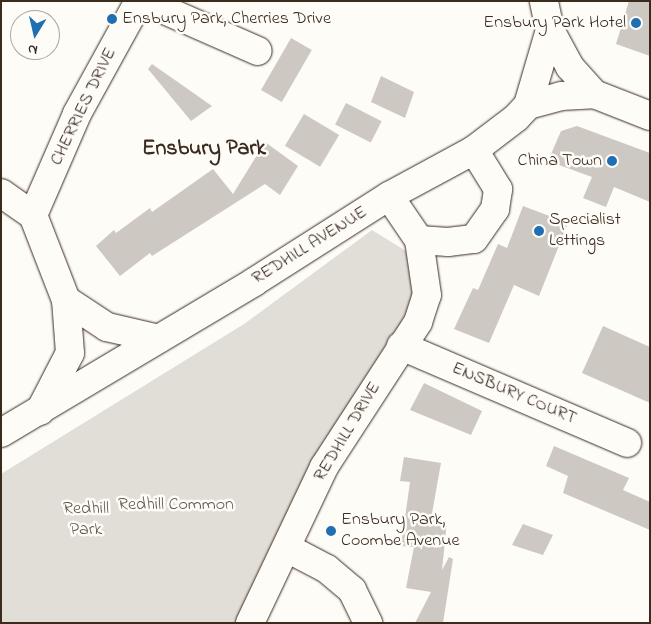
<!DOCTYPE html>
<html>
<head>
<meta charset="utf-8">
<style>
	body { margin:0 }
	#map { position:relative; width:651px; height:624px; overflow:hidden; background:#fdfcf7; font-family:"Indie Flower",sans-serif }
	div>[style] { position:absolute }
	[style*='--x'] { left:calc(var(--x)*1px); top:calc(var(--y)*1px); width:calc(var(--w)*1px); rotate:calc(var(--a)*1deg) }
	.green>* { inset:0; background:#e1ded7 }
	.building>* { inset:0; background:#cdc8c2; transform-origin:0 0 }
	.roads { filter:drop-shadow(0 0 1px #3b2a1e) drop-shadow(0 0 1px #3b2a1e) }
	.minor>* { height:28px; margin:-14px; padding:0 14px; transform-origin:14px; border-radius:14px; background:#fdfcf7 }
	.major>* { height:28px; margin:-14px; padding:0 14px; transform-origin:14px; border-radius:14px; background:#fdfcf7 }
	.dots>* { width:14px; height:14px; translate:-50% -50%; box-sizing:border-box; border:2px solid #fdfcf7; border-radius:50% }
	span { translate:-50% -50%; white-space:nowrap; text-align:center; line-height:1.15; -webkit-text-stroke:5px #fdfcf7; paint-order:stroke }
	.poi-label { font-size:18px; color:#3b2a1e }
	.left { translate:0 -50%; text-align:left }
	.right { translate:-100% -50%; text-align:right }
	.street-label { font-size:18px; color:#3b2a1e }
	.park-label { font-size:18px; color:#64574c }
	.district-label { font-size:22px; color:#3b2a1e; font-weight:700 }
	.frame { position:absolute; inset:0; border:2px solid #3b2a1e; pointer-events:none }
	.north { position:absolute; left:10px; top:10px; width:50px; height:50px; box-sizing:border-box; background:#fdfcf7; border:1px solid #afa8a0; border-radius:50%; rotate:189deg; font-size:14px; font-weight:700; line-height:20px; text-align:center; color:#3b2a1e }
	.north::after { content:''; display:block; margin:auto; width:18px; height:22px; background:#1f6fb2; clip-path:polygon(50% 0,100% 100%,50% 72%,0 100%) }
</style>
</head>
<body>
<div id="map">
	<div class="green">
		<i style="clip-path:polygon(372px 230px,406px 251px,427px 295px,250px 623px,1px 623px,1px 474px,244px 324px)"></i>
	</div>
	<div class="building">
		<i style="clip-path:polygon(629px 1px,650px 1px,650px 56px,616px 44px)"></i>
		<i style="left:291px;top:38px;width:24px;height:60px;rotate:30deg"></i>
		<i style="clip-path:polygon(152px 64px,212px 106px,191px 121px,148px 69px)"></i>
		<i style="clip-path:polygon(381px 76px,414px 92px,405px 118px,371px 102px)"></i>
		<i style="left:346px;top:103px;width:40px;height:24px;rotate:27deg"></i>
		<i style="left:304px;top:114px;width:41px;height:37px;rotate:31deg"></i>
		<i style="clip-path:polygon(577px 126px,650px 153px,650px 202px,614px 187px,606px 207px,583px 198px,592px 177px,548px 161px,561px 131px)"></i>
		<i style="clip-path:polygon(265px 142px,298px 166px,280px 195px,265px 184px,152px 256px,150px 253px,120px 276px,96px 246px,114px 230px,116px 233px,150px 208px,152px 212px,213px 169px,233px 194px)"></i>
		<i style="clip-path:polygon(523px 206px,568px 223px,539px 296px,514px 285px,489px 343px,454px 329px,473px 288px,478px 290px,498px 244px,507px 248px)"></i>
		<i style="clip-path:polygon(603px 326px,650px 347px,650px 403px,582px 373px)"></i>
		<i style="clip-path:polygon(424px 383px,482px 411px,471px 435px,410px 410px)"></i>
		<i style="clip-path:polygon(554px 446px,629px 478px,623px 490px,650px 502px,650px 530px,563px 493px,568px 476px,546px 466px)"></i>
		<i style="clip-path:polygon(404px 457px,441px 463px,431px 519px,447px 521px,442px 570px,449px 557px,453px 559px,443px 623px,415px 623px,431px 592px,406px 588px,414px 547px,401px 546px,410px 482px,400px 481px)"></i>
		<i style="clip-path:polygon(523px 524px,553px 535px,543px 555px,512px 545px)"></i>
	</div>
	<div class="roads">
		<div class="minor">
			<i style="--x:144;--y:1;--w:124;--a:23.7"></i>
			<i style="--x:550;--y:30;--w:42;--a:61.6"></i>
			<i style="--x:570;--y:67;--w:36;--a:48"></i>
			<i style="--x:528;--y:105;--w:34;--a:-15"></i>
			<i style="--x:561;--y:96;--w:33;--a:-3"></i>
			<i style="--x:594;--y:94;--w:60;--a:21.4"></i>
			<i style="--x:1;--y:193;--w:39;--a:35"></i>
			<i style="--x:419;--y:240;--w:29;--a:4"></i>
			<i style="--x:448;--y:242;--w:26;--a:-7"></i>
			<i style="--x:474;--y:239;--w:37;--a:-55"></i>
			<i style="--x:495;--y:209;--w:20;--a:-81"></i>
			<i style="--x:498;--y:189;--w:46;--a:-121.6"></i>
			<i style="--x:401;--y:346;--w:246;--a:23.2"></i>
			<i style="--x:287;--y:548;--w:45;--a:27.7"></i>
			<i style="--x:327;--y:569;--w:33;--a:40"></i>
			<i style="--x:352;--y:590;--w:37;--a:64"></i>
			<i style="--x:250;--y:623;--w:173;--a:-64.6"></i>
			<i style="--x:324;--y:467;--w:173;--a:-57"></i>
			<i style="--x:418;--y:322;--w:28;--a:-72"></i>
			<i style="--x:427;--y:295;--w:56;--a:-98.3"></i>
			<i style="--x:419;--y:240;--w:53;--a:-124.3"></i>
		</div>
		<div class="major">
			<i style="--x:139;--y:1;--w:129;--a:118.8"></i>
			<i style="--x:77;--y:114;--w:110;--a:113.5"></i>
			<i style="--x:33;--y:215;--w:91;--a:68.8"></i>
			<i style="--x:66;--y:300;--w:49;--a:33.4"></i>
			<i style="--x:107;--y:327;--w:53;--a:13"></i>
			<i style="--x:40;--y:411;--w:65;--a:-62.7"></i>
			<i style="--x:70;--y:353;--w:53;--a:-94.3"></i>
			<i style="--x:1;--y:433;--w:295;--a:-30.8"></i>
			<i style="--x:254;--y:282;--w:160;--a:-32.5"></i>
			<i style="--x:389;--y:196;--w:97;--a:-28.4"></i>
			<i style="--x:474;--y:150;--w:53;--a:-37.3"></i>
			<i style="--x:516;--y:118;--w:18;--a:-47"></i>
			<i style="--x:528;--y:105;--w:78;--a:-73.7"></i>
			<i style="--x:550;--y:30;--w:30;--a:-102"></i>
		</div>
	</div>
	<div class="dots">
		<i style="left:112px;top:19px;background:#1f6fb2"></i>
		<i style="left:636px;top:23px;background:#1f6fb2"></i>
		<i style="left:612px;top:161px;background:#1f6fb2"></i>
		<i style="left:539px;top:231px;background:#1f6fb2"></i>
		<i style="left:331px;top:531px;background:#1f6fb2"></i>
	</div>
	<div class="poi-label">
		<span class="left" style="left:122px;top:19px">Ensbury Park, Cherries Drive</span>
		<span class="right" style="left:626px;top:23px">Ensbury Park Hotel</span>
		<span class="right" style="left:602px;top:161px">China Town</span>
		<span class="left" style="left:549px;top:231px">Specialist<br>Lettings</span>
		<span class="left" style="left:341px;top:531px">Ensbury Park,<br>Coombe Avenue</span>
	</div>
	<div class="street-label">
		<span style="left:84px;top:107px;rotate:-64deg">CHERRIES DRIVE</span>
		<span style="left:310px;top:246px;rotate:-32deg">REDHILL AVENUE</span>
		<span style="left:514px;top:394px;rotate:23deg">ENSBURY COURT</span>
		<span style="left:348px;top:432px;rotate:-59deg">REDHILL DRIVE</span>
	</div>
	<div class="park-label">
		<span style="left:176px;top:505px">Redhill Common</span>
		<span style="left:86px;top:520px">Redhill<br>Park</span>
	</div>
	<div class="district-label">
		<span style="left:204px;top:150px">Ensbury Park</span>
	</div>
	<div class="frame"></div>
	<div class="north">N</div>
</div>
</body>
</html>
